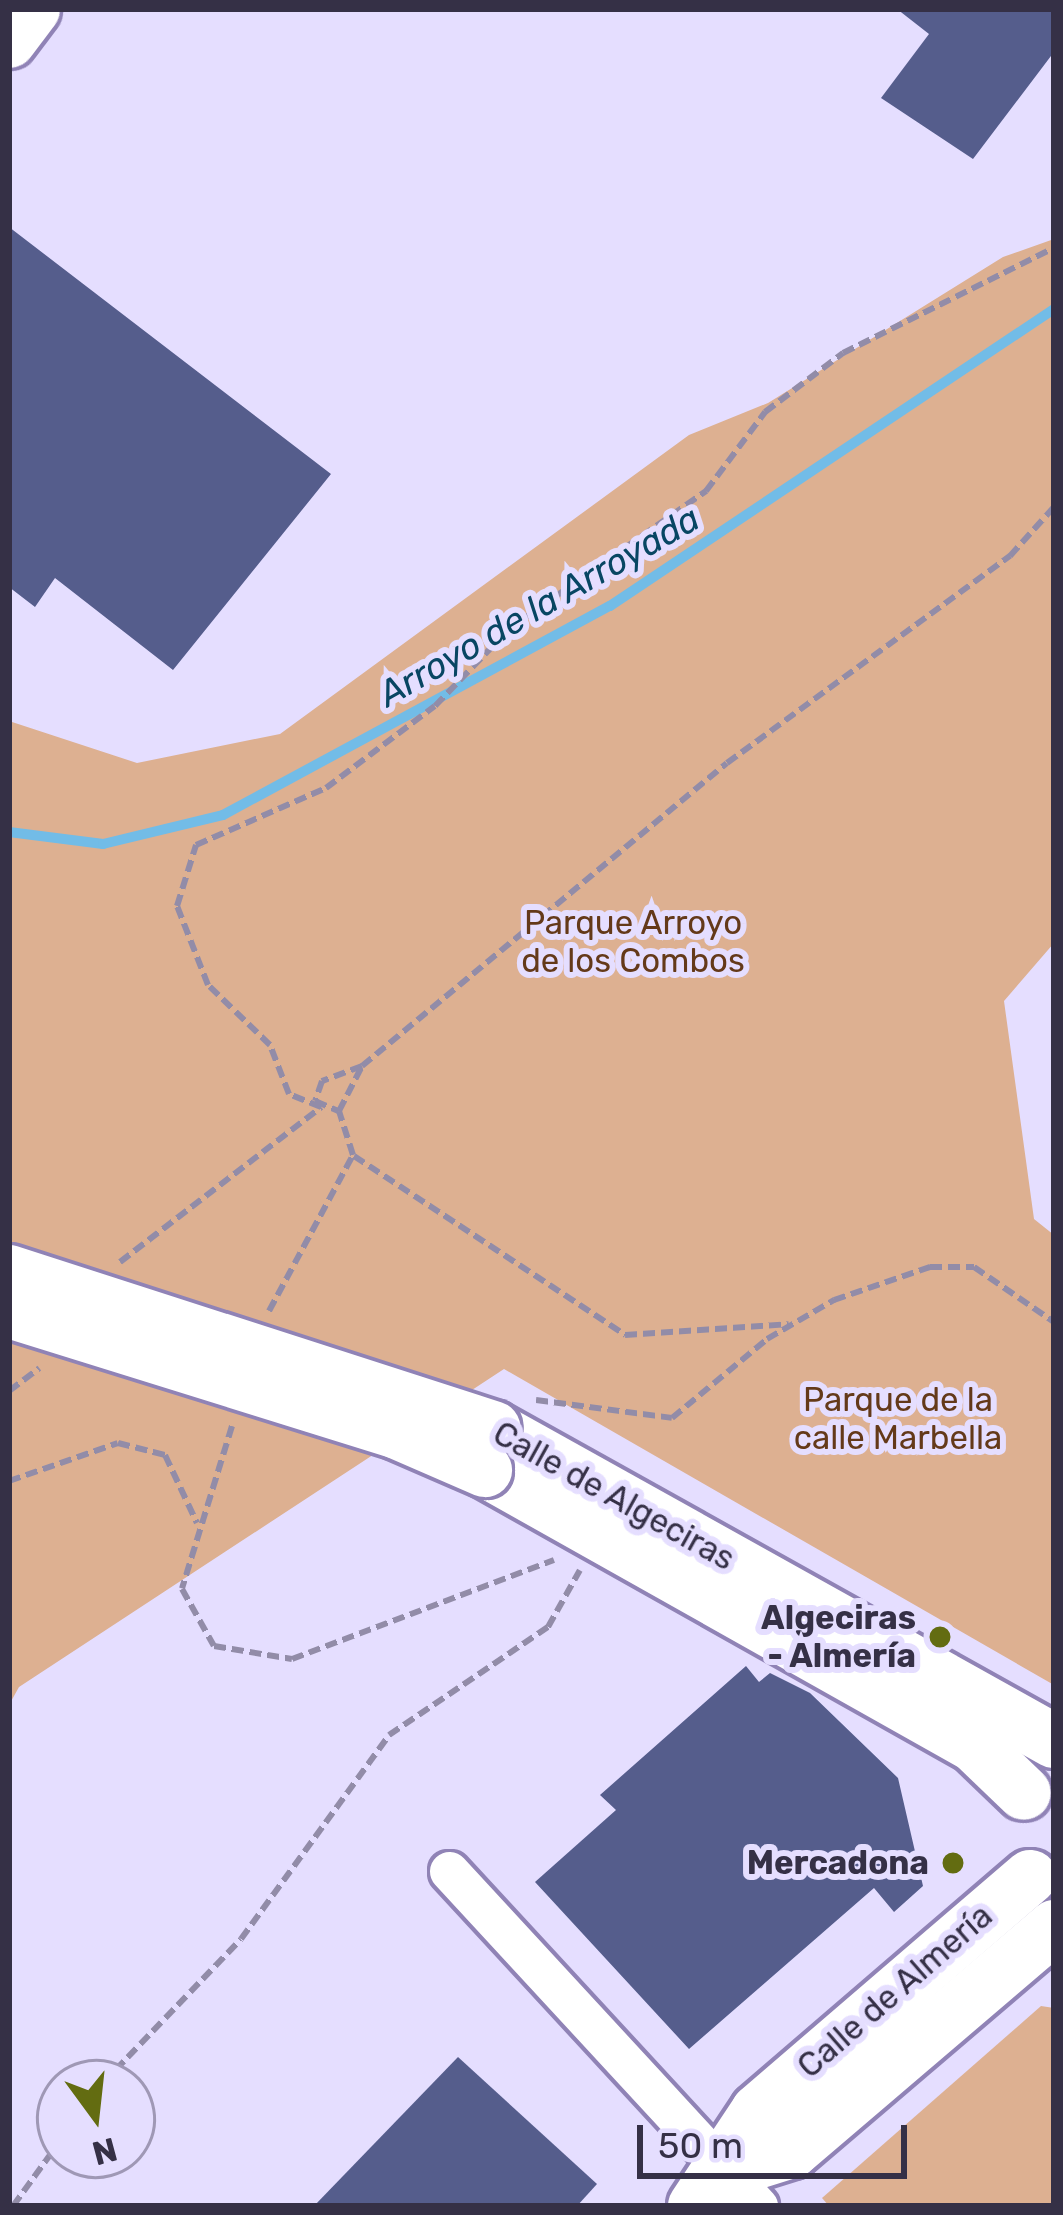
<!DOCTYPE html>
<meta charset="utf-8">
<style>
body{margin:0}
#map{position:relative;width:1063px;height:2215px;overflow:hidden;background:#e5deff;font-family:Rubik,sans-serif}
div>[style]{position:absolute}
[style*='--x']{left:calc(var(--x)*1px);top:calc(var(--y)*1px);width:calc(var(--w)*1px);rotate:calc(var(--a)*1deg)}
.green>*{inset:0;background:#ddb091}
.stream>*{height:10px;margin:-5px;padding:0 5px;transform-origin:5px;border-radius:5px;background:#72bce7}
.building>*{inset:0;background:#555d8c}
.path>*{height:6px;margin-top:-3px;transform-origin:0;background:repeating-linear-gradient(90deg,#928ca8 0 12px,transparent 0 18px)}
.roads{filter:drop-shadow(3px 0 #9083b6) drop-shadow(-3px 0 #9083b6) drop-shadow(0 3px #9083b6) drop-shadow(0 -3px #9083b6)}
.street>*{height:39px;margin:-19.5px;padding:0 19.5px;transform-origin:19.5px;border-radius:19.5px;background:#fff}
.secondary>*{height:54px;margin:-27px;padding:0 27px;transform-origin:27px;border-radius:27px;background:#fff}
.bridges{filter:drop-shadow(3px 0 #9083b6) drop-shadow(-3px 0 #9083b6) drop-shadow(0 3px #9083b6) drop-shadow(0 -3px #9083b6)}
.secondary-bridge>*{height:54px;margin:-27px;padding:0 27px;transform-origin:27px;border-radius:27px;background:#fff}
.dots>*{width:33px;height:33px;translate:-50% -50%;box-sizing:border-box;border:6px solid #e5deff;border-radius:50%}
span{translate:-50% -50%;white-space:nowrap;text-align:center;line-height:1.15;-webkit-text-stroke:12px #e5deff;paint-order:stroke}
.park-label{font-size:33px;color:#643919}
.street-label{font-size:33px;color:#353046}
.poi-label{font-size:33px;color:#353046;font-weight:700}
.right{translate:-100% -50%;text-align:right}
.water-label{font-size:36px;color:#084663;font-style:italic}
.frame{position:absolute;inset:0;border:12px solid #353046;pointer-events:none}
.north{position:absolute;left:36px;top:2059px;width:120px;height:120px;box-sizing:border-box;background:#e5deff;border:3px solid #9f98b5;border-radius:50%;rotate:165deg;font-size:33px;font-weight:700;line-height:48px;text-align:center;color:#353046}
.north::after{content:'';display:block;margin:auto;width:42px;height:54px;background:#636c11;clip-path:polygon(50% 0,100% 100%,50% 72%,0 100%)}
.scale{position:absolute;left:637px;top:2125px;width:270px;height:54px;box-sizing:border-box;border:6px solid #353046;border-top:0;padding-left:15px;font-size:36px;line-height:42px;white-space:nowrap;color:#353046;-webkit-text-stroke:9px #e5deff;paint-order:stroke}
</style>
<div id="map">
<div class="green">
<i style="clip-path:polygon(1054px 239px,1054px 943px,1004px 1001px,1034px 1219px,1054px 1235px,1054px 1685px,504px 1369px,19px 1687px,9px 1705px,9px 721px,137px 763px,280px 734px,689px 435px,768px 403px,1003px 257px)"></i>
<i style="clip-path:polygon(1041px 2006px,1054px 2008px,1054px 2206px,829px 2206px,822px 2198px)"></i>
</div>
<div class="stream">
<i style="--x:9;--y:832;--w:95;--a:7.3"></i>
<i style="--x:103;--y:844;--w:123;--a:-13.6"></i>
<i style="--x:223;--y:815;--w:440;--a:-28.4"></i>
<i style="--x:610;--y:606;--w:534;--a:-33.78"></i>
</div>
<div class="building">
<i style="clip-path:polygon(897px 9px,1054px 9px,1054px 52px,973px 159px,881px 98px,929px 34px)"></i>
<i style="clip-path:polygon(9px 227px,331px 474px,173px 670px,55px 578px,35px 607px,9px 587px)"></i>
<i style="clip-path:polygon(746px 1666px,759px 1682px,770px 1673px,810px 1693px,898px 1778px,923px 1886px,894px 1912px,874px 1888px,689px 2049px,535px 1882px,616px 1810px,600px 1795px)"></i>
<i style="clip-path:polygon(458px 2057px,597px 2184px,577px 2206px,314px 2206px)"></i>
</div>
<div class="path">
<i style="--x:362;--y:1066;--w:43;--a:159.4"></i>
<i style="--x:322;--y:1081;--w:21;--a:109"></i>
<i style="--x:315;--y:1101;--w:26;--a:23"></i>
<i style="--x:339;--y:1111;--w:51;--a:-62.9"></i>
<i style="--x:362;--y:1066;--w:474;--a:-39.7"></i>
<i style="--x:727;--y:763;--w:351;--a:-36.2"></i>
<i style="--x:1010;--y:556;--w:66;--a:-48.1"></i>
<i style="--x:354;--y:1156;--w:325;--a:33.4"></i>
<i style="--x:625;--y:1335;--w:164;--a:-3.8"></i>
<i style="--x:120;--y:1262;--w:254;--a:-37.6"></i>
<i style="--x:321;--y:1107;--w:35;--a:-158"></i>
<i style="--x:289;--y:1094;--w:53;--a:-111.2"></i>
<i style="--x:270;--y:1045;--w:86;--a:-135.9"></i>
<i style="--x:208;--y:985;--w:85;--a:-111.4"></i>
<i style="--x:177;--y:906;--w:64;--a:-72.7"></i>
<i style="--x:196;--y:845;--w:142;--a:-23.7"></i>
<i style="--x:326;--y:788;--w:136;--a:-37"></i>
<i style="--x:435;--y:706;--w:107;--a:-46.1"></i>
<i style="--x:509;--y:629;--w:241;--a:-35"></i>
<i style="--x:706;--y:491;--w:99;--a:-53.2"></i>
<i style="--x:765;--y:412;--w:98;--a:-37.1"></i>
<i style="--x:843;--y:353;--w:236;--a:-26.5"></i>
<i style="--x:269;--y:1311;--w:177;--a:-61.7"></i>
<i style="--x:353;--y:1155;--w:46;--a:-107.7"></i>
<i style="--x:1054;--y:1360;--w:7;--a:90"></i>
<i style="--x:9;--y:1391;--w:38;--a:-37"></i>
<i style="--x:536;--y:1400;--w:137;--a:7.5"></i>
<i style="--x:672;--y:1418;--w:124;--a:-39.7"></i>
<i style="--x:767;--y:1339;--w:78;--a:-30.2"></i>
<i style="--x:834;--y:1300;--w:102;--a:-19"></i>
<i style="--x:930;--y:1267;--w:44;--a:0"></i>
<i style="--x:974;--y:1267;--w:97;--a:34.5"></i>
<i style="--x:232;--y:1426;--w:170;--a:107.1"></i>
<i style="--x:182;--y:1589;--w:65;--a:60.7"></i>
<i style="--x:214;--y:1646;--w:79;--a:9.5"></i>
<i style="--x:292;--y:1659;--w:280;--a:-20.7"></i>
<i style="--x:9;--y:1481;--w:115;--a:-19.2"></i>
<i style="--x:118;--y:1443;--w:49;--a:14.3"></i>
<i style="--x:165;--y:1455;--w:75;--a:64.8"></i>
<i style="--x:103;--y:2083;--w:199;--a:-46.2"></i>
<i style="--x:241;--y:1939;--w:252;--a:-54"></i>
<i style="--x:389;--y:1735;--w:192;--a:-34.2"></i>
<i style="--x:548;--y:1627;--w:65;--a:-60.7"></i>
<i style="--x:13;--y:2206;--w:80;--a:-54.1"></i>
</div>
<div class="roads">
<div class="street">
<i style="--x:449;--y:1871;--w:456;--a:47.3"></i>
</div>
<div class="secondary">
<i style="--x:9;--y:41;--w:40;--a:-53"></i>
<i style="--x:493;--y:1428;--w:642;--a:29.16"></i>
<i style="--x:485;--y:1470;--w:561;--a:29.35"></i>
<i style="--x:974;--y:1745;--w:69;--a:43.8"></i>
<i style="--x:728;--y:2171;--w:67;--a:-17.4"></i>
<i style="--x:792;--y:2151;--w:345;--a:-40.5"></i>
<i style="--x:695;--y:2206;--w:114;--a:-56.4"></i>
<i style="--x:758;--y:2111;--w:359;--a:-40.7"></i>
</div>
</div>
<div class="bridges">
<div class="secondary-bridge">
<i style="--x:9;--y:1272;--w:509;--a:17.86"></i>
<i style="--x:9;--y:1311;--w:406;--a:17.3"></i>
<i style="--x:397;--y:1432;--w:96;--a:23.4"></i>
</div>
</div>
<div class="dots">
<i style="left:940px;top:1637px;background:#636c11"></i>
<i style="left:953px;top:1863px;background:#636c11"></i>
</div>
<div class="park-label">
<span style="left:633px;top:942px">Parque Arroyo<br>de los Combos</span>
<span style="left:898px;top:1419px">Parque de la<br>calle Marbella</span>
</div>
<div class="street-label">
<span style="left:614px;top:1496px;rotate:29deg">Calle de Algeciras</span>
<span style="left:895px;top:1991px;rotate:-41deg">Calle de Almería</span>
</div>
<div class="poi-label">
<span class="right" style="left:916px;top:1637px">Algeciras<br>- Almería</span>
<span class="right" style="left:929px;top:1863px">Mercadona</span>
</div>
<div class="water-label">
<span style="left:539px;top:606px;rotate:-30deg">Arroyo de la Arroyada</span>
</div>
<div class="frame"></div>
<div class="north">N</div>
<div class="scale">50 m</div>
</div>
